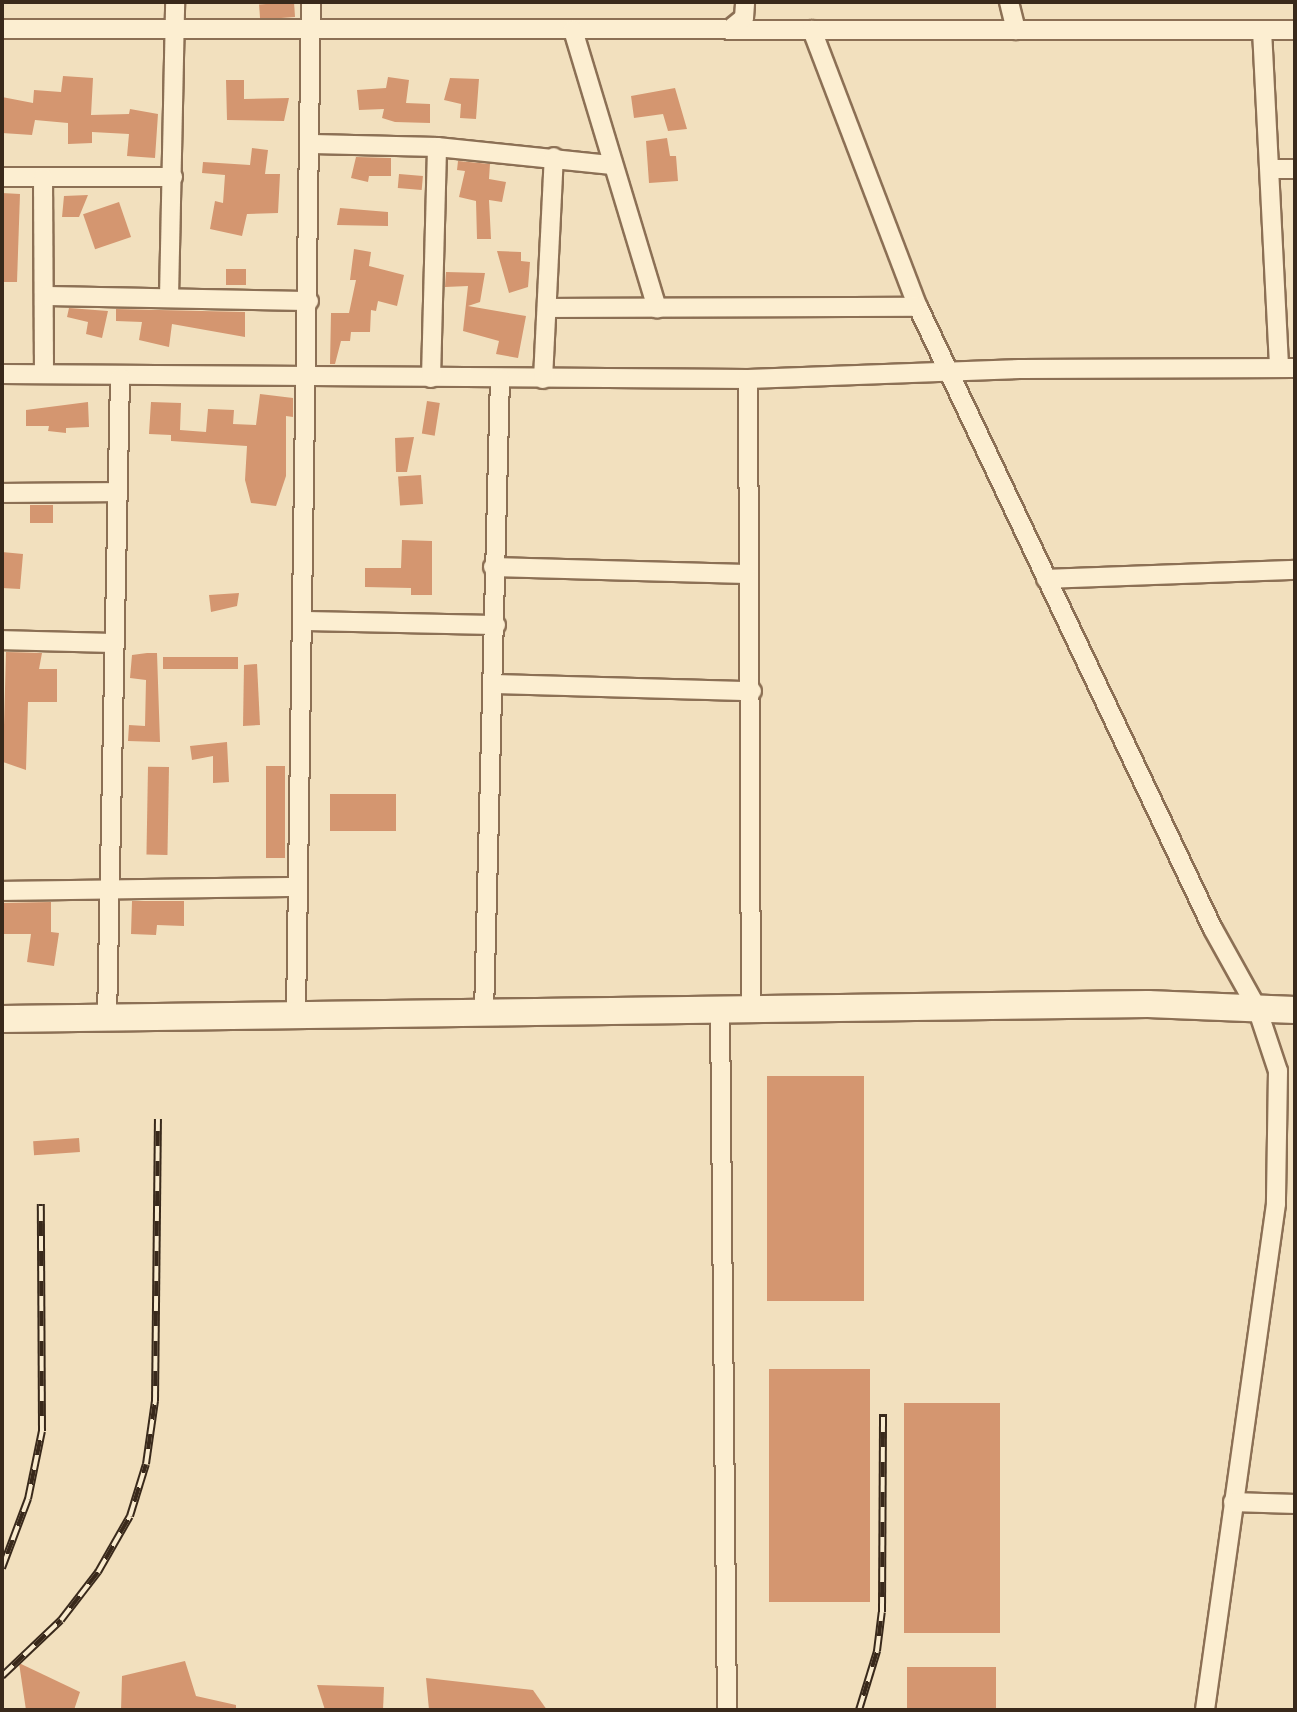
<!DOCTYPE html>
<style>
body{margin:0}
#map{position:relative;width:1297px;height:1712px;overflow:hidden;background:#f2e0be;font-family:"Playfair Display",serif}
div>[style]{position:absolute}
[style*='--x']{left:calc(var(--x)*1px);top:calc(var(--y)*1px);width:calc(var(--w)*1px);rotate:calc(var(--a)*1deg)}
.building>*{inset:0;background:#d49670;transform-origin:0 0}
.roads{filter:drop-shadow(2px 0 #8c7055) drop-shadow(-2px 0 #8c7055) drop-shadow(0 2px #8c7055) drop-shadow(0 -2px #8c7055)}
.street>*{height:18px;margin:-9px;padding:0 9px;transform-origin:9px;border-radius:9px;background:#fceed1}
.secondary>*{height:26px;margin:-13px;padding:0 13px;transform-origin:13px;border-radius:13px;background:#fceed1}
.rail>*{height:8px;margin-top:-4px;transform-origin:0;background:repeating-linear-gradient(90deg,#f9ebce 0 15px,#39291b 0 30px);box-sizing:border-box;border-block:2px solid #39291b}
span{translate:-50% -50%;white-space:nowrap;text-align:center;line-height:1.15;-webkit-text-stroke:8px #f9ebce;paint-order:stroke}
.frame{position:absolute;inset:0;border:4px solid #39291b;pointer-events:none}
</style>
<div id="map">
<div class="building">
<i style="left:294px;top:2px;width:15px;height:35px;rotate:86deg"></i>
<i style="clip-path:polygon(63px 76px,93px 78px,91px 115px,129px 114px,130px 109px,158px 114px,155px 158px,127px 156px,129px 134px,92px 132px,92px 143px,68px 144px,68px 123px,35px 120px,32px 135px,2px 133px,2px 97px,33px 103px,34px 90px,61px 92px)"></i>
<i style="clip-path:polygon(388px 77px,409px 80px,406px 103px,430px 104px,430px 123px,395px 122px,382px 118px,384px 109px,359px 110px,357px 90px,386px 88px)"></i>
<i style="clip-path:polygon(450px 78px,479px 79px,476px 119px,460px 118px,461px 104px,444px 100px)"></i>
<i style="clip-path:polygon(226px 80px,244px 80px,244px 99px,289px 98px,284px 121px,227px 120px)"></i>
<i style="clip-path:polygon(675px 88px,687px 129px,668px 131px,663px 114px,634px 118px,631px 96px)"></i>
<i style="clip-path:polygon(667px 138px,670px 156px,676px 156px,678px 181px,649px 183px,646px 141px)"></i>
<i style="clip-path:polygon(252px 148px,268px 150px,265px 174px,280px 174px,278px 213px,247px 214px,242px 236px,210px 229px,215px 201px,223px 203px,225px 175px,202px 173px,203px 162px,250px 165px)"></i>
<i style="clip-path:polygon(356px 157px,391px 158px,391px 176px,369px 176px,368px 182px,351px 178px)"></i>
<i style="clip-path:polygon(458px 161px,490px 164px,489px 179px,506px 182px,502px 202px,489px 200px,491px 239px,477px 239px,476px 201px,459px 197px,465px 171px,457px 170px)"></i>
<i style="left:399px;top:174px;width:24px;height:14px;rotate:5deg"></i>
<i style="clip-path:polygon(2px 193px,20px 194px,17px 282px,2px 282px)"></i>
<i style="clip-path:polygon(88px 195px,79px 217px,62px 217px,64px 196px)"></i>
<i style="left:119px;top:202px;width:37px;height:38px;rotate:71deg"></i>
<i style="clip-path:polygon(340px 208px,388px 212px,388px 226px,337px 225px)"></i>
<i style="clip-path:polygon(354px 249px,371px 252px,369px 266px,404px 275px,397px 306px,378px 301px,376px 311px,371px 310px,370px 332px,351px 332px,350px 341px,341px 341px,335px 364px,330px 364px,331px 313px,349px 313px,356px 280px,350px 280px)"></i>
<i style="clip-path:polygon(497px 251px,521px 252px,521px 261px,530px 262px,528px 287px,509px 293px)"></i>
<i style="left:226px;top:269px;width:20px;height:16px"></i>
<i style="clip-path:polygon(446px 272px,485px 273px,480px 302px,468px 306px,526px 316px,518px 358px,496px 354px,499px 341px,463px 331px,468px 286px,445px 287px)"></i>
<i style="clip-path:polygon(69px 308px,108px 311px,102px 338px,86px 334px,88px 322px,67px 317px)"></i>
<i style="clip-path:polygon(116px 309px,245px 312px,245px 337px,172px 324px,169px 347px,139px 340px,142px 322px,116px 321px)"></i>
<i style="clip-path:polygon(260px 394px,293px 398px,293px 417px,286px 416px,286px 476px,276px 506px,251px 503px,245px 480px,247px 446px,171px 441px,171px 435px,149px 434px,151px 402px,181px 403px,180px 430px,206px 432px,208px 409px,234px 410px,233px 424px,256px 425px)"></i>
<i style="left:427px;top:401px;width:13px;height:33px;rotate:9deg"></i>
<i style="clip-path:polygon(88px 402px,89px 427px,66px 428px,66px 433px,48px 431px,49px 426px,26px 426px,26px 410px)"></i>
<i style="clip-path:polygon(414px 437px,407px 472px,396px 472px,395px 438px)"></i>
<i style="left:421px;top:475px;width:29px;height:23px;rotate:86deg"></i>
<i style="left:30px;top:505px;width:23px;height:18px"></i>
<i style="clip-path:polygon(402px 540px,432px 541px,432px 595px,411px 595px,411px 588px,365px 587px,365px 568px,401px 568px)"></i>
<i style="clip-path:polygon(2px 552px,23px 554px,20px 589px,2px 588px)"></i>
<i style="clip-path:polygon(239px 593px,237px 606px,211px 612px,209px 595px)"></i>
<i style="clip-path:polygon(6px 652px,42px 653px,39px 669px,57px 669px,57px 702px,28px 702px,26px 770px,3px 762px)"></i>
<i style="clip-path:polygon(147px 653px,157px 653px,160px 742px,128px 741px,129px 725px,145px 726px,146px 680px,130px 678px,132px 655px)"></i>
<i style="left:238px;top:657px;width:12px;height:75px;rotate:90deg"></i>
<i style="clip-path:polygon(257px 664px,260px 725px,243px 726px,244px 665px)"></i>
<i style="clip-path:polygon(227px 742px,229px 782px,213px 783px,213px 756px,192px 760px,190px 746px)"></i>
<i style="left:266px;top:766px;width:19px;height:92px"></i>
<i style="left:169px;top:767px;width:88px;height:21px;rotate:91deg"></i>
<i style="left:396px;top:794px;width:37px;height:66px;rotate:90deg"></i>
<i style="clip-path:polygon(132px 901px,184px 901px,184px 926px,157px 925px,156px 935px,131px 934px)"></i>
<i style="clip-path:polygon(51px 902px,51px 932px,59px 933px,54px 966px,27px 962px,31px 934px,2px 934px,2px 903px)"></i>
<i style="left:864px;top:1076px;width:225px;height:97px;rotate:90deg"></i>
<i style="left:79px;top:1138px;width:14px;height:46px;rotate:86deg"></i>
<i style="left:769px;top:1369px;width:101px;height:233px"></i>
<i style="left:904px;top:1403px;width:96px;height:230px"></i>
<i style="clip-path:polygon(185px 1661px,196px 1696px,236px 1705px,236px 1710px,121px 1710px,122px 1676px)"></i>
<i style="clip-path:polygon(19px 1663px,80px 1692px,74px 1710px,26px 1710px)"></i>
<i style="left:907px;top:1667px;width:89px;height:43px"></i>
<i style="clip-path:polygon(426px 1678px,533px 1690px,547px 1710px,429px 1710px)"></i>
<i style="clip-path:polygon(317px 1685px,384px 1687px,383px 1710px,325px 1710px)"></i>
</div>
<div class="roads">
<div class="street">
<i style="--x:1009;--y:2;--w:29;--a:76"></i>
<i style="--x:2;--y:29;--w:1293;--a:0.04"></i>
<i style="--x:573;--y:30;--w:291;--a:73.2"></i>
<i style="--x:729;--y:30;--w:19;--a:-39"></i>
<i style="--x:744;--y:18;--w:16;--a:-86"></i>
<i style="--x:812;--y:30;--w:297;--a:69.1"></i>
<i style="--x:918;--y:307;--w:688;--a:64.63"></i>
<i style="--x:1213;--y:929;--w:90;--a:60.9"></i>
<i style="--x:1257;--y:1008;--w:66;--a:71.6"></i>
<i style="--x:1278;--y:1071;--w:133;--a:90.9"></i>
<i style="--x:1276;--y:1204;--w:511;--a:97.99"></i>
<i style="--x:1262;--y:30;--w:338;--a:87.1"></i>
<i style="--x:313;--y:144;--w:124;--a:1.4"></i>
<i style="--x:437;--y:147;--w:176;--a:5.9"></i>
<i style="--x:1271;--y:169;--w:24;--a:0"></i>
<i style="--x:2;--y:177;--w:171;--a:0"></i>
<i style="--x:43;--y:178;--w:196;--a:89.7"></i>
<i style="--x:44;--y:296;--w:265;--a:1.1"></i>
<i style="--x:169;--y:297;--w:295;--a:-88.8"></i>
<i style="--x:548;--y:308;--w:370;--a:-0.2"></i>
<i style="--x:2;--y:374;--w:746;--a:0.38"></i>
<i style="--x:748;--y:379;--w:272;--a:-2.1"></i>
<i style="--x:1020;--y:369;--w:275;--a:-0.2"></i>
<i style="--x:431;--y:378;--w:231;--a:-88.5"></i>
<i style="--x:543;--y:379;--w:222;--a:-87.2"></i>
<i style="--x:748;--y:379;--w:630;--a:89.73"></i>
<i style="--x:2;--y:493;--w:116;--a:-0.5"></i>
<i style="--x:493;--y:567;--w:253;--a:1.6"></i>
<i style="--x:1046;--y:579;--w:249;--a:-2.1"></i>
<i style="--x:304;--y:621;--w:192;--a:1.2"></i>
<i style="--x:2;--y:640;--w:111;--a:1.5"></i>
<i style="--x:495;--y:684;--w:257;--a:1.6"></i>
<i style="--x:2;--y:891;--w:296;--a:-0.8"></i>
<i style="--x:720;--y:1011;--w:699;--a:89.43"></i>
<i style="--x:484;--y:1013;--w:635;--a:-88.56"></i>
<i style="--x:296;--y:1014;--w:1012;--a:-89.15"></i>
<i style="--x:107;--y:1019;--w:642;--a:-88.84"></i>
<i style="--x:1233;--y:1502;--w:62;--a:1.8"></i>
</div>
<div class="secondary">
<i style="--x:2;--y:1019;--w:1146;--a:-0.75"></i>
<i style="--x:1148;--y:1004;--w:147;--a:2.3"></i>
</div>
</div>
<div class="rail">
<i style="--x:2;--y:1568;--w:74;--a:-69.4"></i>
<i style="--x:28;--y:1499;--w:69;--a:-78.4"></i>
<i style="--x:42;--y:1431;--w:227;--a:-90.3"></i>
<i style="--x:2;--y:1676;--w:81;--a:-43.5"></i>
<i style="--x:61;--y:1620;--w:61;--a:-52.4"></i>
<i style="--x:98;--y:1572;--w:64;--a:-60.3"></i>
<i style="--x:130;--y:1516;--w:54;--a:-72.9"></i>
<i style="--x:146;--y:1464;--w:64;--a:-81.9"></i>
<i style="--x:155;--y:1401;--w:282;--a:-89.4"></i>
<i style="--x:859;--y:1710;--w:62;--a:-73"></i>
<i style="--x:877;--y:1651;--w:39;--a:-83"></i>
<i style="--x:882;--y:1612;--w:198;--a:-89.7"></i>
</div>
<div class="frame"></div>
</div>
